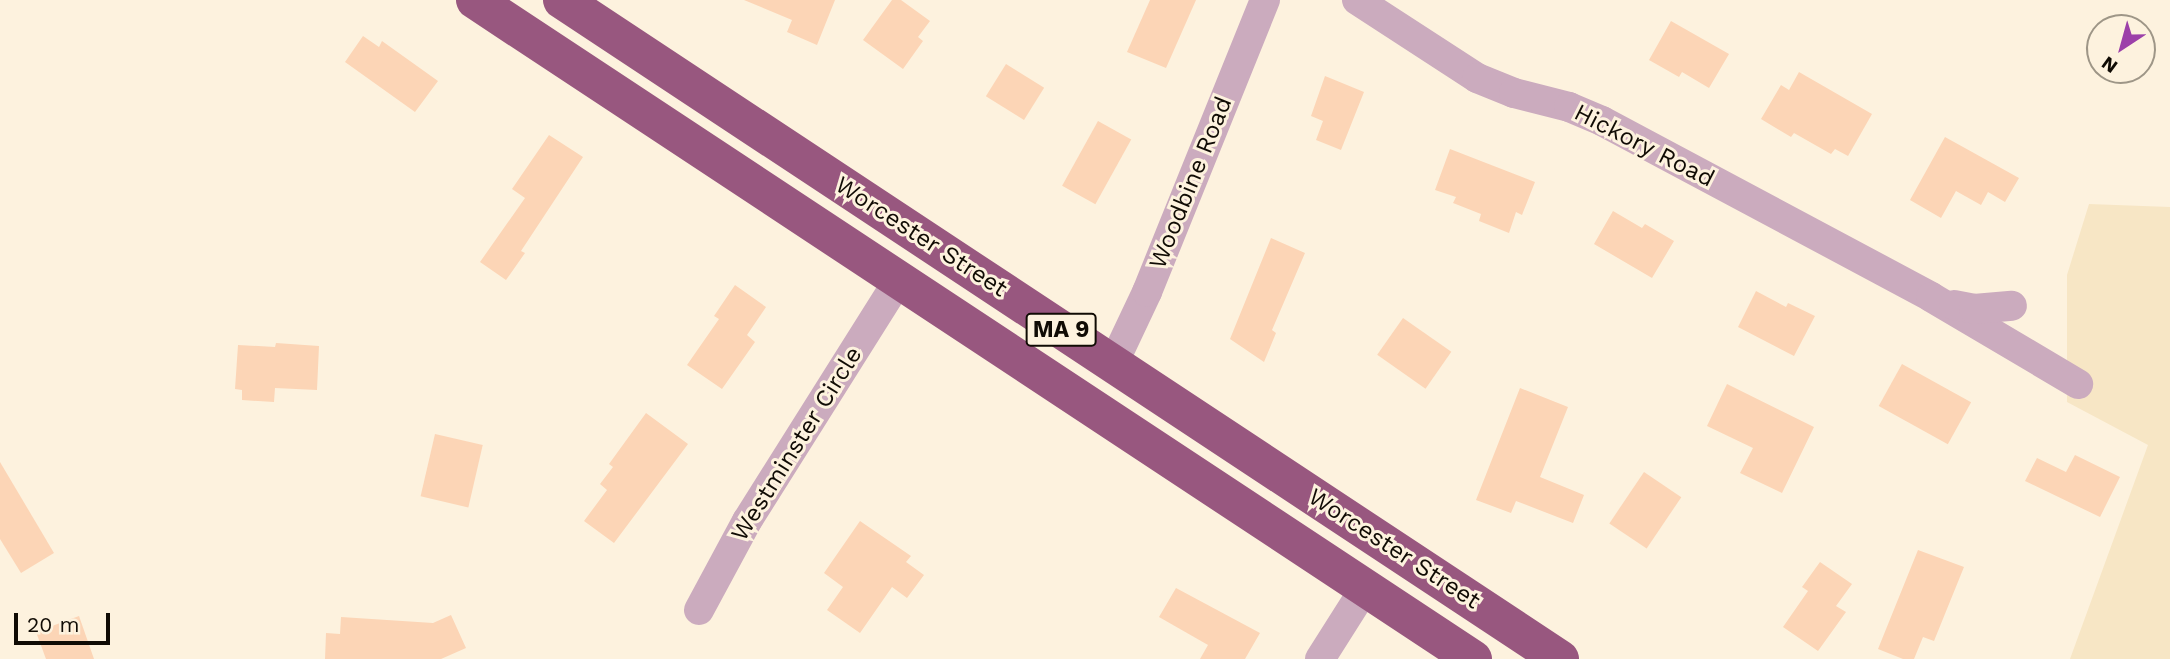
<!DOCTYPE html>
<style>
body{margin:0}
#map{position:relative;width:2170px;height:659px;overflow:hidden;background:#fdf2de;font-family:"Work Sans",sans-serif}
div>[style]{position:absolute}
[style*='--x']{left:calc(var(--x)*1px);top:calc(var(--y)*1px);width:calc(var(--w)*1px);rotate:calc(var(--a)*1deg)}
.built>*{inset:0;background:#f7e6c5}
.building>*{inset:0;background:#fcd5b6;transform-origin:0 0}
.street>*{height:30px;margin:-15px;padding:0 15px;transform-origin:15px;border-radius:15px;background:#cbabbe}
.highway>*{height:38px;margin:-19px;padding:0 19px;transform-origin:19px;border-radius:19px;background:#98577f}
span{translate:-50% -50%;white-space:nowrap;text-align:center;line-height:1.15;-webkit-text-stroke:6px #fdf2de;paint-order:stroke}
.shield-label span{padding:2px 5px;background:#fdf2de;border:2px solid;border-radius:5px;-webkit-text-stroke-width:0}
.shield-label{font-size:23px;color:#100b04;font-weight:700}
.street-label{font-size:24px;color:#100b04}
.north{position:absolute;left:2086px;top:14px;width:70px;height:70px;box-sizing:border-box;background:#fdf2de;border:2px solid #9e9687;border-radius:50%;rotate:216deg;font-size:19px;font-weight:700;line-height:28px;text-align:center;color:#100b04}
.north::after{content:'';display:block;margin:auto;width:24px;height:32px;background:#9c40a9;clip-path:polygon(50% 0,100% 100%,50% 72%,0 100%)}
.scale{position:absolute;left:14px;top:613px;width:96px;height:32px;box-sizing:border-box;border:4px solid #100b04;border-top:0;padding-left:9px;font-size:21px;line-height:24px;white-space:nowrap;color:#100b04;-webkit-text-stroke:5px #fdf2de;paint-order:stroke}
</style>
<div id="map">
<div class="built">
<i style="clip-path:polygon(2089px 204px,2170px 207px,2170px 659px,2070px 659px,2148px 445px,2067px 402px,2067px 275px)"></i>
</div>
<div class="building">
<i style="clip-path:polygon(744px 0,835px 0,817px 45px,787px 32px,792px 20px)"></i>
<i style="clip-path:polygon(892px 0,901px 0,930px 21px,918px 37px,923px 41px,903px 69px,863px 40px)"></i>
<i style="clip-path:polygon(1150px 0,1196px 0,1166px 68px,1127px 52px)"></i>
<i style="clip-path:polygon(1671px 21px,1729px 54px,1709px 88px,1682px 72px,1679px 77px,1649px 60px)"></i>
<i style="clip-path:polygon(363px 36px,379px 47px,382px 41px,438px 81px,415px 112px,345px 62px)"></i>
<i style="left:1006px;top:64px;width:45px;height:38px;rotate:32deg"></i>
<i style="clip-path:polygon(1799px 72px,1872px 114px,1848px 156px,1835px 149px,1831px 154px,1794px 133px,1791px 137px,1761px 119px,1781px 85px,1789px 90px)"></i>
<i style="clip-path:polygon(1325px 76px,1364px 92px,1341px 150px,1316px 140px,1323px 121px,1311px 116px)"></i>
<i style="left:1098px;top:121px;width:38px;height:74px;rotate:29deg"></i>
<i style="clip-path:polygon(549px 135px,583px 157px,521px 251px,525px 253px,506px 280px,480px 262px,525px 198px,512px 189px)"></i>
<i style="clip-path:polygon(1945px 137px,2019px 178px,2005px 202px,1988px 192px,1981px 205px,1956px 191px,1941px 218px,1910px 200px)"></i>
<i style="clip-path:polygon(1450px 149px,1535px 182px,1522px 215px,1516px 212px,1509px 233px,1479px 221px,1481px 214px,1453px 203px,1456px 197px,1435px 190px)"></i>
<i style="clip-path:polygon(1613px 211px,1642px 228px,1645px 224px,1674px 241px,1652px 278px,1594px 244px)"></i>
<i style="clip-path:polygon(1271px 238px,1305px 253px,1272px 330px,1276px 333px,1264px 362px,1230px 339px)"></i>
<i style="clip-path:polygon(735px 285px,766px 307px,747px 335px,755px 342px,722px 389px,687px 365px,719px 319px,714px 316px)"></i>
<i style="clip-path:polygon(1756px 291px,1786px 307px,1788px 303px,1815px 316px,1794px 356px,1738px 327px)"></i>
<i style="left:1403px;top:318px;width:59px;height:45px;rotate:35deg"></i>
<i style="clip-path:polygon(276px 343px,319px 346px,317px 390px,275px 388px,274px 402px,242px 400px,242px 390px,235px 389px,238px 345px,275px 347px)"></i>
<i style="left:1902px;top:364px;width:79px;height:48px;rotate:29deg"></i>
<i style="clip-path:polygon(1727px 384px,1814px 427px,1782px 493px,1740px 473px,1753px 448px,1707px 426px)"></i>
<i style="clip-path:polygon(1520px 388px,1568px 407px,1540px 477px,1584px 495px,1573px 523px,1516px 501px,1511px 513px,1476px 500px)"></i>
<i style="clip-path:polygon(646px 413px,688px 444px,614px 543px,584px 521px,607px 490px,600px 484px,613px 467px,609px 464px)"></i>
<i style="left:435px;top:434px;width:49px;height:64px;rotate:13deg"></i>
<i style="clip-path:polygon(2075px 455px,2120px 477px,2100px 517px,2025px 481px,2037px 458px,2066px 472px)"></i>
<i style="clip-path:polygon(0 462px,54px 553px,21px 573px,0 539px)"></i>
<i style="left:1644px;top:472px;width:45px;height:62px;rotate:34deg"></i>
<i style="clip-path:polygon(860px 521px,911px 556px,906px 562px,924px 575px,907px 598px,892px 587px,860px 633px,827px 610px,843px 587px,824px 573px)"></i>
<i style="clip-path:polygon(1918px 550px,1964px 567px,1934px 641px,1923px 637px,1914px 659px,1903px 659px,1878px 649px)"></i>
<i style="clip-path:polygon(1820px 562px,1852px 584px,1836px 606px,1846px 612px,1818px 651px,1783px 627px,1808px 591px,1802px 587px)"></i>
<i style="clip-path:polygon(1176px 588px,1260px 633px,1245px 659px,1200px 659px,1208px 645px,1159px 617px)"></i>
<i style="clip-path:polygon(451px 615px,466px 648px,441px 659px,325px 659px,326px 633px,340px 634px,341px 617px,433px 623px)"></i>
<i style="clip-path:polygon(79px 616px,94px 659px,46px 659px,36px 632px)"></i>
</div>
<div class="street">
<i style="--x:1357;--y:0;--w:143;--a:33"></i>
<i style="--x:1477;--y:78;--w:40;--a:22"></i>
<i style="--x:1514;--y:93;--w:57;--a:14.3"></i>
<i style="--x:1569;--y:107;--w:36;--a:23"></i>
<i style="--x:1602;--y:121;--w:373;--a:28.1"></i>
<i style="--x:1931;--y:297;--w:171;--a:30.6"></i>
<i style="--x:1954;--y:305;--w:20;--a:11"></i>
<i style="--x:1974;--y:309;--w:38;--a:-5"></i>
<i style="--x:1113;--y:364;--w:80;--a:-64.7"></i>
<i style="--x:1147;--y:292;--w:315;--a:-68"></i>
<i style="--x:699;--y:610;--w:101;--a:-61.7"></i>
<i style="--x:747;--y:521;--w:285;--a:-57.8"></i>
<i style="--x:1320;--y:659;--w:84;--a:-57.6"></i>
</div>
<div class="highway">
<i style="--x:475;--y:0;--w:1196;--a:33.44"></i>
<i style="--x:562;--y:0;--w:1196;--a:33.44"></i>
</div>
<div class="shield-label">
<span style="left:1061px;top:330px">MA 9</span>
</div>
<div class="street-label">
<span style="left:1644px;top:146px;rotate:27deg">Hickory Road</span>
<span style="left:1191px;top:183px;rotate:-68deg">Woodbine Road</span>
<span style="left:921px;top:237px;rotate:33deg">Worcester Street</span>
<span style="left:797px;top:444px;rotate:-58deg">Westminster Circle</span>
<span style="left:1394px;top:549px;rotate:33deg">Worcester Street</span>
</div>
<div class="north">N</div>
<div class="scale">20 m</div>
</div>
